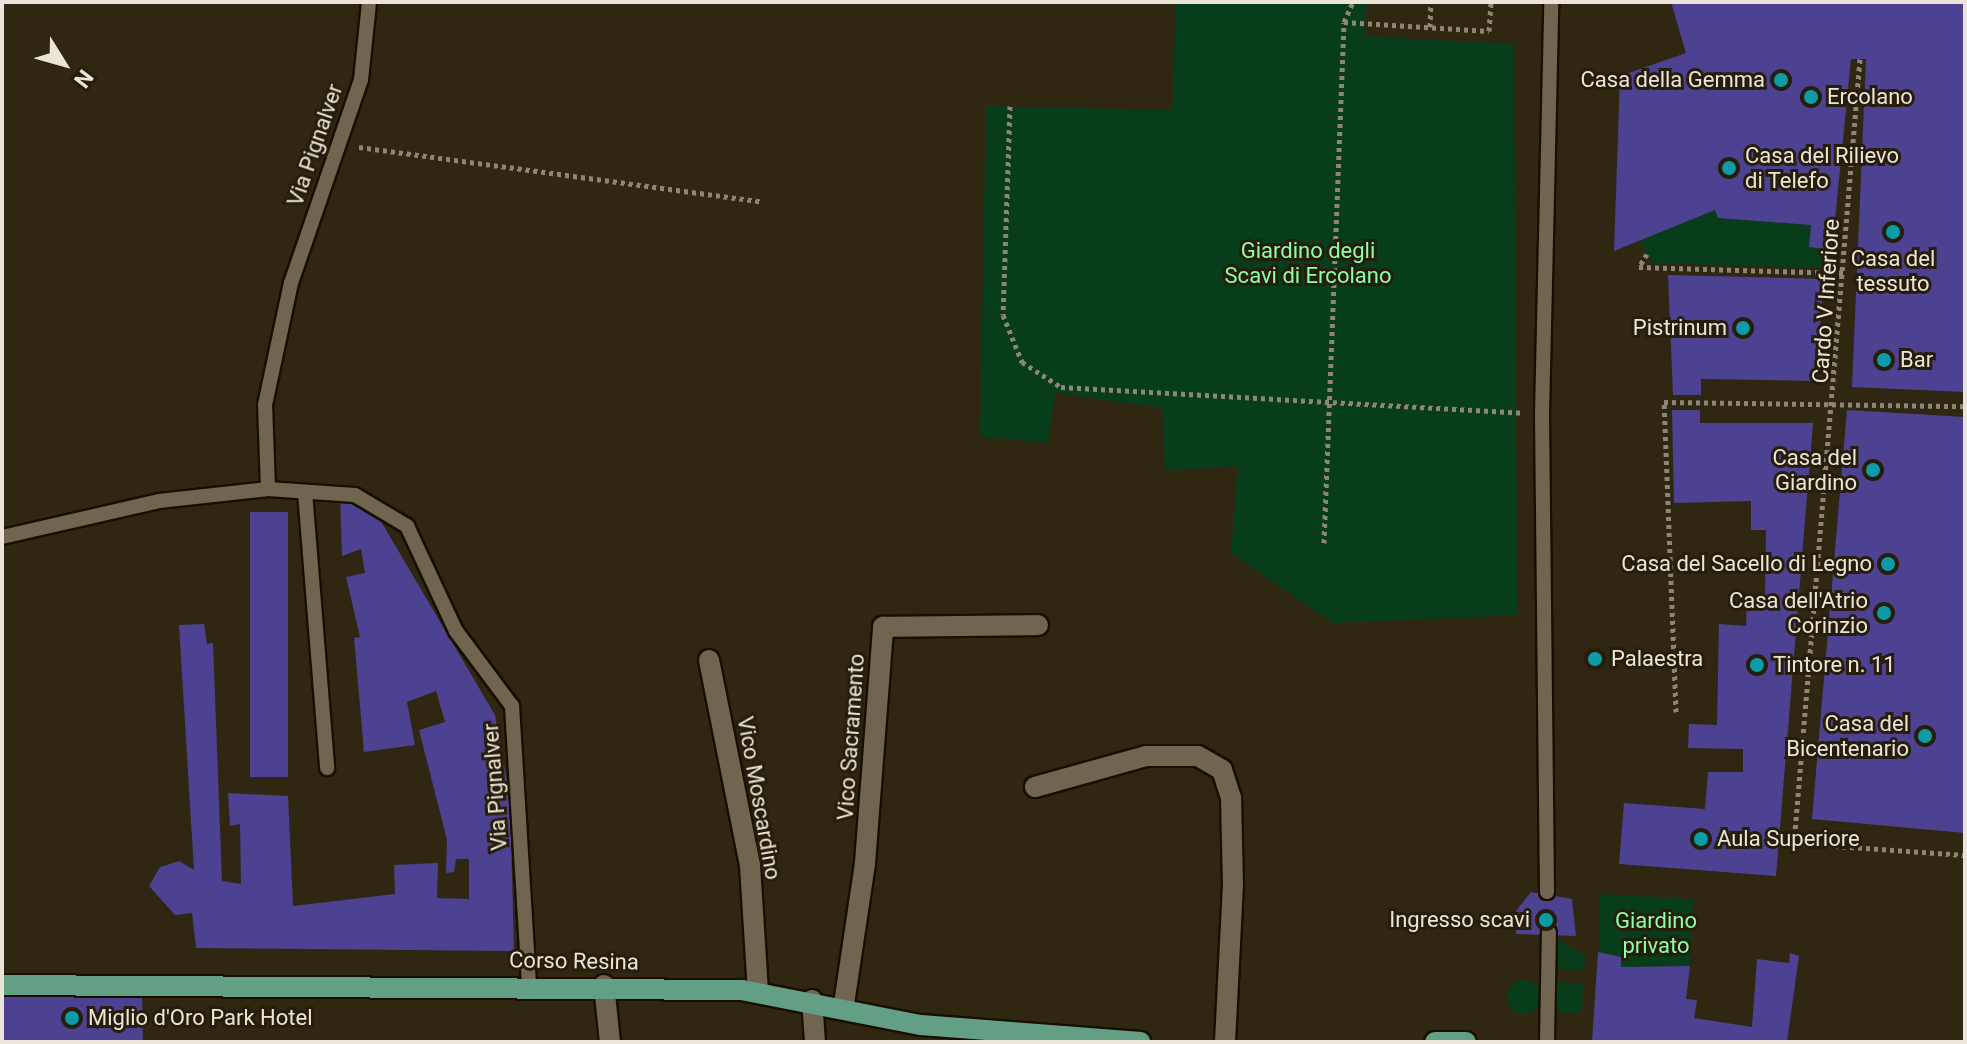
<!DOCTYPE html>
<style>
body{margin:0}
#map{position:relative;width:1967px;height:1044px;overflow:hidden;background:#302713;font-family:Roboto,sans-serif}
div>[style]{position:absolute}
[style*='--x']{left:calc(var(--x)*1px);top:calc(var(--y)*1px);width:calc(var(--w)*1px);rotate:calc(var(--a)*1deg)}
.green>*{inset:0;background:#073d1b;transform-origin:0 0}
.round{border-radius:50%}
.building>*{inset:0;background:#4d4191;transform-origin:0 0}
.path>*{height:5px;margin-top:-2.5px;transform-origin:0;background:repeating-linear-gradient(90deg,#8d8575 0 4px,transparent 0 8px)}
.roads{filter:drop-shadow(2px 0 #180f00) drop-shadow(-2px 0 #180f00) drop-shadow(0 2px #180f00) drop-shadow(0 -2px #180f00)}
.service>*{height:14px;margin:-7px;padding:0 7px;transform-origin:7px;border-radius:7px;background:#706650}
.minor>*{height:20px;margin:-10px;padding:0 10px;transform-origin:10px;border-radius:10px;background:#706650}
.primary>*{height:20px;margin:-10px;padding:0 10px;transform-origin:10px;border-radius:10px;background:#639f85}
.dots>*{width:22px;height:22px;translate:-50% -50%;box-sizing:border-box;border:4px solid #261d0a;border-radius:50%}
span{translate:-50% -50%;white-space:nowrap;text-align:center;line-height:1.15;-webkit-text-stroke:6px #261d0a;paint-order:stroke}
.poi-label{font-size:22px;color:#ebe5d9}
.right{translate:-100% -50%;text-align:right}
.left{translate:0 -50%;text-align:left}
.street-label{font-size:22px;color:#ebe5d9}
.park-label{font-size:22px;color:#8cfda8}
.frame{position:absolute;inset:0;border:4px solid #ebe5d9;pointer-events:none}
.north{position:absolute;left:24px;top:24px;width:80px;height:80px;-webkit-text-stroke:6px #261d0a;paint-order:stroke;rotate:127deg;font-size:22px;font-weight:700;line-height:32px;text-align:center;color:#ebe5d9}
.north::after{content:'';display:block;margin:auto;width:28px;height:36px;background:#ebe5d9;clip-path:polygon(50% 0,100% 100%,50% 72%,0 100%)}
</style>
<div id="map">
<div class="green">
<i style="clip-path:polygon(1176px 2px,1367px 2px,1364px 36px,1514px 44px,1517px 615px,1333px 623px,1231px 553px,1238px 466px,1165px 471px,1162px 408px,1055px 393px,1048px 443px,980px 436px,986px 106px,1172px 110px)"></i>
<i style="clip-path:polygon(1715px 210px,1719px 218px,1811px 225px,1810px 247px,1832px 250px,1830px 268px,1653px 263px,1639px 240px)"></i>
<i style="clip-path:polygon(1600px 894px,1693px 899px,1690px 966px,1621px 967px,1621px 957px,1599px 952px)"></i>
<i style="clip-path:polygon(1556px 938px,1585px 956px,1584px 970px,1556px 970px)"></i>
<i class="round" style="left:1507px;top:980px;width:34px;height:34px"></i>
<i style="left:1553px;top:982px;width:30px;height:30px;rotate:2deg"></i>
</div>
<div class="building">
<i style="clip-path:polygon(1671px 2px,1965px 2px,1965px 392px,1852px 387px,1866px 59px,1851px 59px,1832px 250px,1809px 247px,1811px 225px,1718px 218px,1715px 210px,1614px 251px,1620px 76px,1686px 53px)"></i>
<i style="clip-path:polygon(1668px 275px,1824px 279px,1816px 381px,1701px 379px,1701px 395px,1673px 395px)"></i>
<i style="clip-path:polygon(1672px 410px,1700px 410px,1700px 423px,1813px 423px,1776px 876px,1619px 864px,1624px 803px,1705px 809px,1708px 772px,1743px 772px,1743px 749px,1688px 748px,1689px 724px,1717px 725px,1719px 624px,1746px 626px,1747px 596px,1765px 597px,1766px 530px,1751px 530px,1751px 501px,1674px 503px)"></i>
<i style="clip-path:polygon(1847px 410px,1965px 417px,1965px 833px,1812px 819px)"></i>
<i style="clip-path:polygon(340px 496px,379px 518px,495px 715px,510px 798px,514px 951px,196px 948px,192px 913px,175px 915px,149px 886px,160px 867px,179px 861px,194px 870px,179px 625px,204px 624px,207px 644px,213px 643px,222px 881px,241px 884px,240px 824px,230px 826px,228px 793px,288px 796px,293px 906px,395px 894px,394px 865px,438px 863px,437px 898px,469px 899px,469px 859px,456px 859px,454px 872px,446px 873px,447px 840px,419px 730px,445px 722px,436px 691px,407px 702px,415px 745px,364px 752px,354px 638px,360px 637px,346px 577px,365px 573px,361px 549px,342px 556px)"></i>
<i style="left:250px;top:512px;width:38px;height:265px"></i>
<i style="clip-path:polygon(1531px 892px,1572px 899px,1576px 936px,1516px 934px,1516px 911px)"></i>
<i style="clip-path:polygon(1598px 952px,1621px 957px,1621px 967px,1690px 966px,1686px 999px,1697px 1000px,1694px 1018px,1752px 1027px,1757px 959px,1789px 963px,1790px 953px,1799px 956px,1787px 1042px,1592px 1042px)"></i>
<i style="left:142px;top:991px;width:51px;height:140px;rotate:89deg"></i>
</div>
<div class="path">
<i style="--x:1344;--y:22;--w:145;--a:3.6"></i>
<i style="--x:1489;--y:31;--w:29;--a:-86"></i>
<i style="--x:1430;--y:27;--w:25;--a:-88"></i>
<i style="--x:1860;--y:59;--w:787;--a:94.81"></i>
<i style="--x:1794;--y:843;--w:171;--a:4"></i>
<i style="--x:1010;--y:106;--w:209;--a:91.9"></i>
<i style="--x:1003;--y:315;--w:51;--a:68"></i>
<i style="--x:1022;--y:362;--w:46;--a:32.7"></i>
<i style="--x:1061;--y:387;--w:462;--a:3.2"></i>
<i style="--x:359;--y:147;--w:406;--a:7.7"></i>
<i style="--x:1647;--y:254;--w:15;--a:122"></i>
<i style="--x:1639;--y:267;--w:205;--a:1.7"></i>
<i style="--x:1324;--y:543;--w:521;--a:-87.8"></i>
<i style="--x:1344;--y:22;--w:22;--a:-66"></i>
<i style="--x:1676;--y:712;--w:310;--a:-92.2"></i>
<i style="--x:1664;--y:402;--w:301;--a:0.8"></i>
</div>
<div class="roads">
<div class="service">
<i style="--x:268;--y:489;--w:84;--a:-92"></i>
<i style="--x:265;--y:405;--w:125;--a:-78"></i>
<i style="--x:291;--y:283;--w:215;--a:-71"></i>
<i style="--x:361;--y:80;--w:78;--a:-84.1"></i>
<i style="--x:305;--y:492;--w:277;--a:85.4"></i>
<i style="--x:2;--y:537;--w:161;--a:-12.9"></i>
<i style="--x:159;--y:501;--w:110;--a:-6.3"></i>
<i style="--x:268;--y:489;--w:87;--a:3.9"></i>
<i style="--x:355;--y:495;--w:61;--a:30.8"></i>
<i style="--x:407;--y:526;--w:116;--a:65"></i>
<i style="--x:456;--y:631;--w:94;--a:53.3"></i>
<i style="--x:512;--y:706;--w:278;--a:86.5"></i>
<i style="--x:1547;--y:892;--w:478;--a:-90.6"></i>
<i style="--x:1542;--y:414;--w:412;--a:-88.7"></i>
<i style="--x:1547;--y:1042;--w:110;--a:-89"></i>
</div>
<div class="minor">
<i style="--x:709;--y:660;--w:209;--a:78.7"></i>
<i style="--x:750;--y:865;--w:128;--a:86.4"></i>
<i style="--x:1035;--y:787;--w:115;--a:-15.6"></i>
<i style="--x:1146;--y:756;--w:52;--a:0"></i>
<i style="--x:1198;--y:756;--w:28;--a:30"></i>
<i style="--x:1222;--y:770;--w:28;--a:72"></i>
<i style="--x:1231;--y:797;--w:87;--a:88.7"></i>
<i style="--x:1233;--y:884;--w:158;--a:92.9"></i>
<i style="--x:604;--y:985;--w:57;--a:84"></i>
<i style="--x:812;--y:1000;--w:42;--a:85.9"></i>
<i style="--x:844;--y:1004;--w:143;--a:-81.5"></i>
<i style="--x:865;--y:863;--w:237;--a:-85.6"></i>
<i style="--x:883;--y:627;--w:155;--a:-0.7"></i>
</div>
<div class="primary">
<i style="--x:2;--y:985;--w:740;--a:0.39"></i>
<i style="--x:742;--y:990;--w:182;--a:11.1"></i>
<i style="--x:921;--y:1025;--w:220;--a:4.4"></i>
<i style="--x:1435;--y:1042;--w:31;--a:0"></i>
</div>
</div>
<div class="dots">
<i style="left:1781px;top:80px;background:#0f9aa8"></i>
<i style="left:1811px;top:97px;background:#0f9aa8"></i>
<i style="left:1729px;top:168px;background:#0f9aa8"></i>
<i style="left:1893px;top:232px;background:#0f9aa8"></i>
<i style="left:1743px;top:328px;background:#0f9aa8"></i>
<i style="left:1884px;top:360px;background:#0f9aa8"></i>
<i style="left:1873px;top:470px;background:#0f9aa8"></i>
<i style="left:1888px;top:564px;background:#0f9aa8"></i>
<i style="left:1884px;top:613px;background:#0f9aa8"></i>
<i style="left:1595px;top:659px;background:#0f9aa8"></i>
<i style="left:1757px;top:665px;background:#0f9aa8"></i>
<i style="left:1925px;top:736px;background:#0f9aa8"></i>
<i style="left:1701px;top:839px;background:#0f9aa8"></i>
<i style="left:1546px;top:920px;background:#0f9aa8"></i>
<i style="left:72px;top:1018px;background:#0f9aa8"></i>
</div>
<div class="poi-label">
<span class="right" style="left:1765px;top:80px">Casa della Gemma</span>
<span class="left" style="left:1827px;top:97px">Ercolano</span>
<span class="left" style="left:1745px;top:168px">Casa del Rilievo<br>di Telefo</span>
<span style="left:1893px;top:271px">Casa del<br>tessuto</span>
<span class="right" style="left:1727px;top:328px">Pistrinum</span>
<span class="left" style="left:1900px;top:360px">Bar</span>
<span class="right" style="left:1857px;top:470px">Casa del<br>Giardino</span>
<span class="right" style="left:1872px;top:564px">Casa del Sacello di Legno</span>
<span class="right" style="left:1868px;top:613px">Casa dell'Atrio<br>Corinzio</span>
<span class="left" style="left:1611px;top:659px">Palaestra</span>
<span class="left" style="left:1773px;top:665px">Tintore n. 11</span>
<span class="right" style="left:1909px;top:736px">Casa del<br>Bicentenario</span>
<span class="left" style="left:1717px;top:839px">Aula Superiore</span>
<span class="right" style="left:1530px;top:920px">Ingresso scavi</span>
<span class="left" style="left:88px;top:1018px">Miglio d'Oro Park Hotel</span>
</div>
<div class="street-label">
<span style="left:315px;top:145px;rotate:-71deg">Via Pignalver</span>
<span style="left:1826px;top:301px;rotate:-86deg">Cardo V Inferiore</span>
<span style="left:851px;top:737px;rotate:-86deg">Vico Sacramento</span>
<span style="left:495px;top:787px;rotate:-94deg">Via Pignalver</span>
<span style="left:759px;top:798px;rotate:80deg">Vico Moscardino</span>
<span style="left:574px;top:961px;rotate:1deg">Corso Resina</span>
</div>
<div class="park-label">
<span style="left:1308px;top:263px">Giardino degli<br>Scavi di Ercolano</span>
<span style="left:1656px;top:933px">Giardino<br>privato</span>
</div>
<div class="frame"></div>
<div class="north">N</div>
</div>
